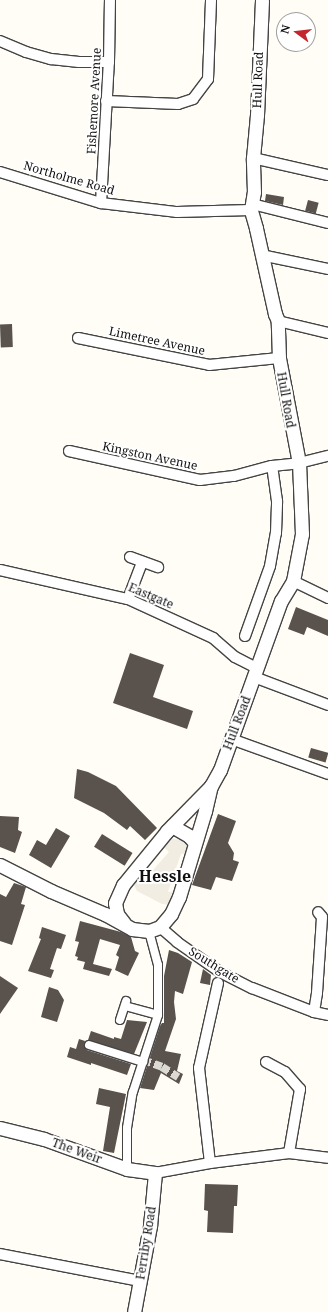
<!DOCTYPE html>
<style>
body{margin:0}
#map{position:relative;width:328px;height:1312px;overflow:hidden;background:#fffdf5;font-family:"Noto Serif",serif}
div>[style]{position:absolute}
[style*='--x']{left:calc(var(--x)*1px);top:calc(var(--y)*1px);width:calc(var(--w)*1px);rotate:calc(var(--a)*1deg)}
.plaza>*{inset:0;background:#f1ede2}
.building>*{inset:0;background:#5a524d;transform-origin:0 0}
.pedestrian-tunnel>*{height:8px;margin-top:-4px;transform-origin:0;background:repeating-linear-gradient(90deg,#dbdad3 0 8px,transparent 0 12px)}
.roads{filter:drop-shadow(1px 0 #444) drop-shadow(-1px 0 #444) drop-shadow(0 1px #444) drop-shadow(0 -1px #444)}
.pedestrian>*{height:8px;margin:-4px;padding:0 4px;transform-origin:4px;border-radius:4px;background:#fff}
.minor>*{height:10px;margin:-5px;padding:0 5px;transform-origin:5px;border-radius:5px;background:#fff}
.tertiary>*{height:13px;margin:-6.5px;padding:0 6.5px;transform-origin:6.5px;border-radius:6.5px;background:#fff}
span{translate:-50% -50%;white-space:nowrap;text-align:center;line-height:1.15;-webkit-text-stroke:4px #fff;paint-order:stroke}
.street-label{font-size:12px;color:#111}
.district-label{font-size:16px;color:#111;font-weight:700}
.north{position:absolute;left:276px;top:12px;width:40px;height:40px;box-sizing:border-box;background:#fff;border:1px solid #a0a0a0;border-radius:50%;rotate:285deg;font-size:11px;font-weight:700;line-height:16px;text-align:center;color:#111}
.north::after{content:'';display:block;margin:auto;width:14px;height:18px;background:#c4262e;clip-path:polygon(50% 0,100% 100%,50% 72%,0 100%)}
</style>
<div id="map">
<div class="plaza">
<i style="clip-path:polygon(169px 838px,181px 840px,190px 846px,189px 853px,181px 854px,168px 892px,178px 891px,172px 905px,162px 904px,137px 891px,134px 885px,136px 877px,145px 879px,169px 852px,162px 846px)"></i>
</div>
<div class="building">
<i style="clip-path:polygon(266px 194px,284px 197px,283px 205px,265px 201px)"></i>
<i style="left:308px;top:200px;width:11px;height:11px;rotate:15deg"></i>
<i style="left:12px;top:324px;width:23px;height:12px;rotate:88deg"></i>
<i style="clip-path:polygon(296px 607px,328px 620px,328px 636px,307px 627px,304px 635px,288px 629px)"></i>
<i style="clip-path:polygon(130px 653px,164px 665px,153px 697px,193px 711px,187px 729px,113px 703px)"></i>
<i style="left:311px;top:748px;width:18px;height:10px;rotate:16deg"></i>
<i style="clip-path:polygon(77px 769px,88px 772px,116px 786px,157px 828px,145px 840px,130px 826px,127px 830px,104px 813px,74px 798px)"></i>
<i style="clip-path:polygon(218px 814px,236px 821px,228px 843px,234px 853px,233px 860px,239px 862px,232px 881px,216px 877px,211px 890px,192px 885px)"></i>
<i style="clip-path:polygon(0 816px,19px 817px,18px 830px,22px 832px,15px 853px,0 847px)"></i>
<i style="clip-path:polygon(56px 828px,70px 836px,51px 868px,29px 855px,37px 840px,46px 845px)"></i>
<i style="left:102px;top:834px;width:36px;height:15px;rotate:32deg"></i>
<i style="clip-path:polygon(14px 883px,26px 887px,21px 904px,25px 905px,12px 945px,0 941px,0 894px,6px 897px)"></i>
<i style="clip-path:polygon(80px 921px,121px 932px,131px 937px,135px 951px,139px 953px,128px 976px,115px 970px,119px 957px,116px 955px,120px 945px,100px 939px,93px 964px,112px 969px,109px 976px,83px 969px,85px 962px,77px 960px,78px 957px,75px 956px,79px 942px,75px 941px)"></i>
<i style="clip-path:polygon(42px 927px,66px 935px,61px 949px,57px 948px,50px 969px,54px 970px,51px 978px,28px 971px,41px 939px,39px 938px)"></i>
<i style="clip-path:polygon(169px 950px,178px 953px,192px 962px,183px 994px,175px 991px,174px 1002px,176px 1019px,165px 1051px,181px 1054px,177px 1071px,183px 1074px,179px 1084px,161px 1073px,154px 1090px,140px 1088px,160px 1026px,162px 1023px,164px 1023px,164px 976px)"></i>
<i style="clip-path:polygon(203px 969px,211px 975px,210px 985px,200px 983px)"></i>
<i style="clip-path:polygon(0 976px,18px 988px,0 1014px)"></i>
<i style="clip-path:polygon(49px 987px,58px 990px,64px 1000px,57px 1022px,41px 1017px)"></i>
<i style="clip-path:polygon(127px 1020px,147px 1022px,134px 1054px,88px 1040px,91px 1031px,114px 1039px,114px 1037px,121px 1039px)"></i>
<i style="clip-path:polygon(79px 1039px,85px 1041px,84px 1046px,87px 1050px,131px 1064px,127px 1075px,91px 1063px,91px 1065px,67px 1057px,70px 1047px,76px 1049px)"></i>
<i style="clip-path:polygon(99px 1088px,126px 1094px,114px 1153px,103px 1151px,110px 1107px,96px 1104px)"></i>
<i style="clip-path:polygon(205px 1184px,238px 1185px,237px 1206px,234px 1206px,233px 1233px,207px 1232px,208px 1211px,204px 1210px)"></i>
</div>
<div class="pedestrian-tunnel">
<i style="--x:143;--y:1060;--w:20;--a:20"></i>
<i style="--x:162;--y:1067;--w:19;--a:32"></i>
</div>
<div class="roads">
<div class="pedestrian">
<i style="--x:125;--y:1006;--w:34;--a:15"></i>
<i style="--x:120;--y:1020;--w:20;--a:-72"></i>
<i style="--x:89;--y:1045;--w:57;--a:17.5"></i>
<i style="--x:127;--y:1169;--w:41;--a:-90"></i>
<i style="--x:127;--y:1128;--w:36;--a:-81"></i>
<i style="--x:133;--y:1092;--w:81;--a:-72"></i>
<i style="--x:158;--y:1015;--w:50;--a:-90"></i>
<i style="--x:158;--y:965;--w:35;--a:-105"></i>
</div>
<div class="minor">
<i style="--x:0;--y:41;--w:28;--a:23"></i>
<i style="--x:26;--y:52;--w:26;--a:16"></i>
<i style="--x:51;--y:59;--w:28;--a:6"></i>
<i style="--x:79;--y:62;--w:30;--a:0"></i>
<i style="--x:106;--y:101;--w:72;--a:2.4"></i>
<i style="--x:178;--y:104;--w:16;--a:-18"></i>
<i style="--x:193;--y:99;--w:25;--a:-53"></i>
<i style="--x:208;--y:79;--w:79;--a:-87.8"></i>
<i style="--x:253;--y:158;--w:77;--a:12.8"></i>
<i style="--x:0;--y:172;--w:106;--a:17.1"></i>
<i style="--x:101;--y:203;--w:77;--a:6.8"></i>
<i style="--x:177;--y:212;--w:74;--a:-1.5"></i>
<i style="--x:101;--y:203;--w:141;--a:-86.8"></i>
<i style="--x:109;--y:62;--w:62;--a:-89.1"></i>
<i style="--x:252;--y:204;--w:78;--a:14"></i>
<i style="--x:261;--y:255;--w:68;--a:11.8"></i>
<i style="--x:278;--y:321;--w:51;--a:13.5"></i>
<i style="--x:78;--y:338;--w:134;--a:11.6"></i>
<i style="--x:209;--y:365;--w:70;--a:-5.7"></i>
<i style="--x:69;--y:451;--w:134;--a:12.5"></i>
<i style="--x:200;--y:480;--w:34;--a:-7"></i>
<i style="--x:234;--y:476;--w:39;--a:-15"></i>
<i style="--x:272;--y:466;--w:27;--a:-6"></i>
<i style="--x:299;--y:463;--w:30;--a:-14"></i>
<i style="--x:130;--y:557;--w:30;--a:20"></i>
<i style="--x:0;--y:570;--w:131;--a:12.8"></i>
<i style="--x:128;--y:599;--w:94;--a:24.6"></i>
<i style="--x:213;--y:638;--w:29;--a:41"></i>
<i style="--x:235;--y:657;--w:25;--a:27"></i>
<i style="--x:293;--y:581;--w:39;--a:26"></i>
<i style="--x:128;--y:599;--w:40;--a:-69"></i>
<i style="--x:245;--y:636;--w:74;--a:-70.3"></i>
<i style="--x:270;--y:566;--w:34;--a:-80"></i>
<i style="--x:276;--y:533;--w:32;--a:-88"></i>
<i style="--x:277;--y:501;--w:35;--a:-98"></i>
<i style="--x:254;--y:677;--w:79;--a:20.7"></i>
<i style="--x:231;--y:739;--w:103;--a:19.8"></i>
<i style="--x:160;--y:927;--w:23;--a:41"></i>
<i style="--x:177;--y:942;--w:52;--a:34.9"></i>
<i style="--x:220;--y:972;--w:36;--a:27"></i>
<i style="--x:252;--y:988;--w:66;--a:21.2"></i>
<i style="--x:314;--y:1012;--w:14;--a:12"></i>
<i style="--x:314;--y:1012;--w:19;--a:-81"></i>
<i style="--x:317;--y:993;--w:76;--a:-86.2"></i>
<i style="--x:322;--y:917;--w:6;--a:-129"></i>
<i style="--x:266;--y:1062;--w:21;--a:28"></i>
<i style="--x:285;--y:1072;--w:23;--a:49"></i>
<i style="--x:300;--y:1089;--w:65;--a:99.8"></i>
<i style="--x:210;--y:1163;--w:96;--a:-96.6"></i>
<i style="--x:199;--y:1068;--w:87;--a:-77.4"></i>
<i style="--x:155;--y:1173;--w:56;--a:-10.3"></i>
<i style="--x:210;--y:1163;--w:80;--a:-7.2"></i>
<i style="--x:289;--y:1153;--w:39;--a:7"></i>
<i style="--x:0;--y:1254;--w:143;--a:10.9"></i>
</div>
<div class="tertiary">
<i style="--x:172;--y:826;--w:20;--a:30"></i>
<i style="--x:189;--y:836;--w:9;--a:49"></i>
<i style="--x:0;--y:865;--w:57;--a:27"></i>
<i style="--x:51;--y:891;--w:59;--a:23.1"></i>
<i style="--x:105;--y:914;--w:31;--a:29"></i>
<i style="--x:132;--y:929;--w:17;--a:7"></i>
<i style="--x:149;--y:931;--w:12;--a:-20"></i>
<i style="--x:160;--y:927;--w:17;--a:-50"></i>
<i style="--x:171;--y:914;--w:19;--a:-65"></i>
<i style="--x:179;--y:897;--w:90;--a:-73.2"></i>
<i style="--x:205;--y:811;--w:26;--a:-77"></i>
<i style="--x:211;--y:786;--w:18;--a:-61"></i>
<i style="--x:220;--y:770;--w:180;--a:-70.2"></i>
<i style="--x:281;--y:601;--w:23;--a:-59"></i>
<i style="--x:293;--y:581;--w:48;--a:-79.2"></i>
<i style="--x:302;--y:534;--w:71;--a:-92.4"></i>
<i style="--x:299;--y:463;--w:107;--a:-100.8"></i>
<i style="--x:279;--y:358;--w:37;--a:-92"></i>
<i style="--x:278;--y:321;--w:8;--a:-113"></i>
<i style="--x:275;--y:314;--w:88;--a:-102.5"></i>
<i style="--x:256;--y:228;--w:19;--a:-106"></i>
<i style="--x:251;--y:210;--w:18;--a:-81"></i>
<i style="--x:254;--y:192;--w:34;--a:-92"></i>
<i style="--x:253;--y:158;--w:43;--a:-84.7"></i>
<i style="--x:257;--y:115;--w:115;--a:-87.5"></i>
<i style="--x:124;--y:923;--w:11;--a:-128"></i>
<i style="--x:117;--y:914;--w:11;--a:-100"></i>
<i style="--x:115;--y:903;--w:20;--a:-66"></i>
<i style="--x:123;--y:885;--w:70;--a:-50.8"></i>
<i style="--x:167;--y:831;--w:62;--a:-45.7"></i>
<i style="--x:0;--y:1128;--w:45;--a:14"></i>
<i style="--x:44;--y:1139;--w:88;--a:19.9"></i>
<i style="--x:127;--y:1169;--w:28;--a:8"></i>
<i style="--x:155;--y:1173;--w:53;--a:95.4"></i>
<i style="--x:150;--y:1226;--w:87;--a:100.5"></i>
</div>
</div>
<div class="street-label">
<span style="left:258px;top:80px;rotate:-88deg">Hull Road</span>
<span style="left:94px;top:101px;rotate:-87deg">Fishemore Avenue</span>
<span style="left:69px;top:178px;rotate:16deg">Northolme Road</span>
<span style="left:157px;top:341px;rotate:12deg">Limetree Avenue</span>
<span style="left:286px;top:400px;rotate:80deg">Hull Road</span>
<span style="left:150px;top:456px;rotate:12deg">Kingston Avenue</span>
<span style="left:151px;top:596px;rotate:23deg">Eastgate</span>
<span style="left:237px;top:723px;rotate:-69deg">Hull Road</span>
<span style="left:214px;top:965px;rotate:32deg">Southgate</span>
<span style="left:77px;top:1151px;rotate:20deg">The Weir</span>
<span style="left:146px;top:1243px;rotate:-81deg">Ferriby Road</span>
</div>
<div class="district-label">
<span style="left:165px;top:876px">Hessle</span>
</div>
<div class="north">N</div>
</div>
